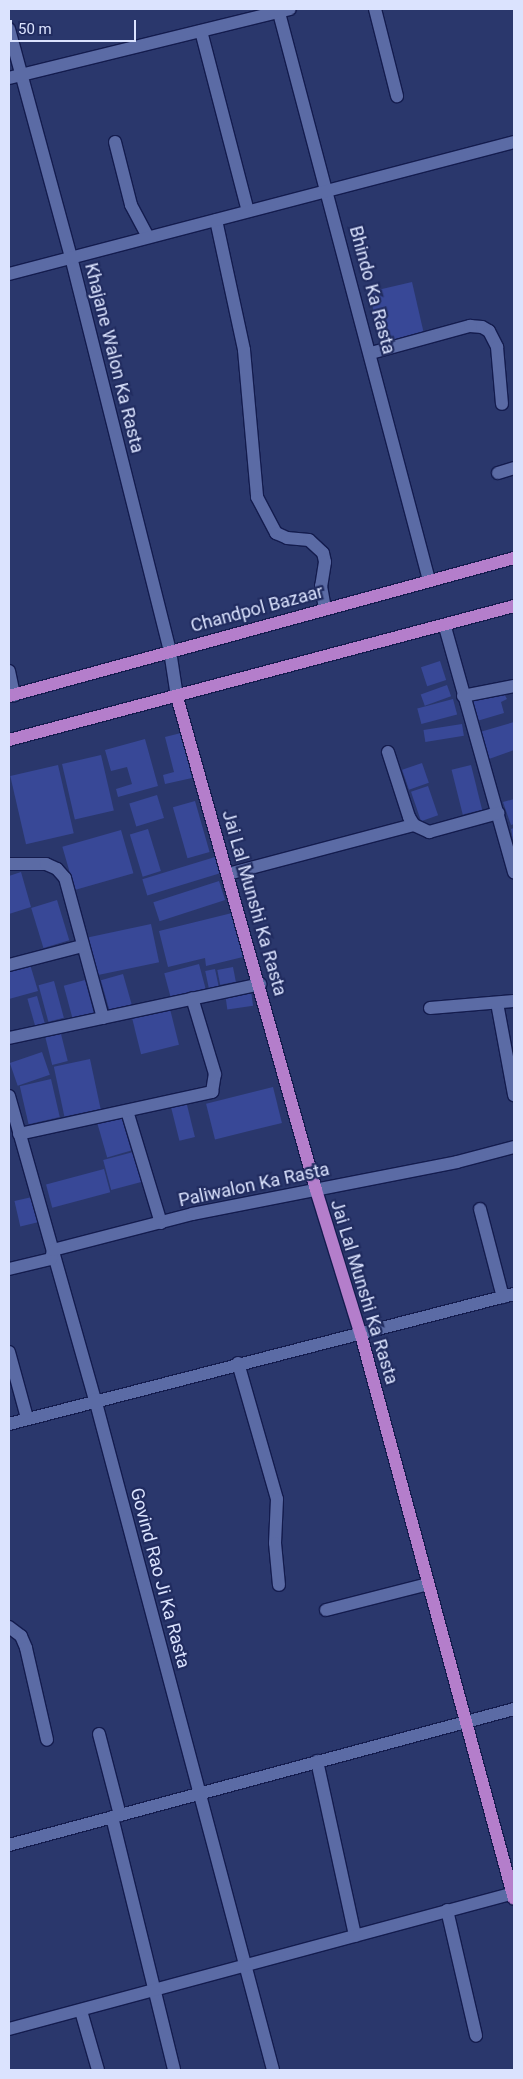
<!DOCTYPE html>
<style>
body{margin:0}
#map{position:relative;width:523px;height:2079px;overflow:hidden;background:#2a376c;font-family:Roboto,sans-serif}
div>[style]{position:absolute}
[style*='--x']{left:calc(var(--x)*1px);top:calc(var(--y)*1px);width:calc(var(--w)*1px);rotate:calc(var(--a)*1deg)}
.building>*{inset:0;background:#384897;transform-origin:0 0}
.roads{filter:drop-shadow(1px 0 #141c4e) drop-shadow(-1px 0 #141c4e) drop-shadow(0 1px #141c4e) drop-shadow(0 -1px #141c4e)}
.minor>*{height:12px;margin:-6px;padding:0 6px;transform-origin:6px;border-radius:6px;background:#5b6ba5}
.major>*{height:12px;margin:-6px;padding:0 6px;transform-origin:6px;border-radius:6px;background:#b47ecb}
span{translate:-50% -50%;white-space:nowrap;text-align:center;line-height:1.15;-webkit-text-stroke:4.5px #212c60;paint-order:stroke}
.street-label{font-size:18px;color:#dbe3fe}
.frame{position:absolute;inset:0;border:10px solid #dbe3fe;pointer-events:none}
.scale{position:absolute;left:10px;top:20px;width:126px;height:22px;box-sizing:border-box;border:2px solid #dbe3fe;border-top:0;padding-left:6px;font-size:15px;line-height:18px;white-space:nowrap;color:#dbe3fe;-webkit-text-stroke:4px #212c60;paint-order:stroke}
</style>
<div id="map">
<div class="building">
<i style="left:412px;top:282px;width:53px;height:44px;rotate:77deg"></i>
<i style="left:440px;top:661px;width:20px;height:20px;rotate:72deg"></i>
<i style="left:447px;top:685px;width:12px;height:28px;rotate:70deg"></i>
<i style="clip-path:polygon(502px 690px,507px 699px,501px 702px,504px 713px,477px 721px,470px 697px)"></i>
<i style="left:453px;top:699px;width:16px;height:37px;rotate:75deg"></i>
<i style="clip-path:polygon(514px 722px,514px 750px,489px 759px,480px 732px)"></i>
<i style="left:462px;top:724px;width:12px;height:39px;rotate:81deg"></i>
<i style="clip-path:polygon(181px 733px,192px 778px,165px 784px,163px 775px,174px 772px,165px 737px)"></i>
<i style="clip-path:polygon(145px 739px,158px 786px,118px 797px,116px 789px,132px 784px,127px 767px,111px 771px,105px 750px)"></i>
<i style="left:101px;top:755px;width:57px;height:40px;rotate:77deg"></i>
<i style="left:422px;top:763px;width:21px;height:21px;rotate:71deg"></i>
<i style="left:58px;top:765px;width:70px;height:49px;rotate:77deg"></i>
<i style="left:471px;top:765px;width:46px;height:20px;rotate:76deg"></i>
<i style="left:428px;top:786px;width:31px;height:18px;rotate:71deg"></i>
<i style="left:157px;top:795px;width:24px;height:29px;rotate:73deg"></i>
<i style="clip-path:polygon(514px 799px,514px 824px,511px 825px,503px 802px)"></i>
<i style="left:195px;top:801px;width:53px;height:23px;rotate:74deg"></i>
<i style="clip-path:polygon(514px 828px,514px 840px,513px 840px,511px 829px)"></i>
<i style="left:148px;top:829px;width:44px;height:19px;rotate:73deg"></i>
<i style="left:121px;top:830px;width:45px;height:61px;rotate:74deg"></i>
<i style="left:215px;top:857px;width:17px;height:76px;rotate:73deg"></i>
<i style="clip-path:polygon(21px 872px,31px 907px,9px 914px,9px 876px)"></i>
<i style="left:219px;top:881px;width:20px;height:69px;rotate:72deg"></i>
<i style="left:57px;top:900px;width:42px;height:27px;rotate:73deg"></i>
<i style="clip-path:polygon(232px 913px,243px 957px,206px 966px,205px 958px,168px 967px,159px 931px)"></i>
<i style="left:151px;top:924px;width:39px;height:66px;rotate:78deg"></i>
<i style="clip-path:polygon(29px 961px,38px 991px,9px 999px,9px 966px)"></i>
<i style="left:199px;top:964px;width:28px;height:36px;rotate:75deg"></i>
<i style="left:233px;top:967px;width:15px;height:16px;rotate:79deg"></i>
<i style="left:215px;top:969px;width:19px;height:10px;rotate:78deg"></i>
<i style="left:123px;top:974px;width:35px;height:23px;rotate:74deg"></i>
<i style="left:85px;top:980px;width:35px;height:22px;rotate:75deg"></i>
<i style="left:54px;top:981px;width:38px;height:16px;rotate:75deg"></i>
<i style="left:251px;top:991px;width:15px;height:26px;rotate:82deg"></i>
<i style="left:37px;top:996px;width:29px;height:10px;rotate:74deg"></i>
<i style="left:169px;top:1005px;width:41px;height:39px;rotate:76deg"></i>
<i style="left:60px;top:1030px;width:32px;height:16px;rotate:76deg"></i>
<i style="left:42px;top:1052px;width:24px;height:34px;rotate:71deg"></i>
<i style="left:90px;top:1059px;width:51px;height:37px;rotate:78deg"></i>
<i style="left:51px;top:1079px;width:39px;height:32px;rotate:77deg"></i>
<i style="left:273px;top:1087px;width:37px;height:69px;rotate:76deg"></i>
<i style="left:186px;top:1101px;width:37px;height:16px;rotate:76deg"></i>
<i style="left:121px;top:1115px;width:37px;height:25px;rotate:74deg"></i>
<i style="left:137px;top:1151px;width:31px;height:35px;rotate:75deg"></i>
<i style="left:104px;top:1169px;width:24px;height:60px;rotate:75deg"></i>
<i style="left:32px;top:1197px;width:26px;height:18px;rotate:77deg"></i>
</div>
<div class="roads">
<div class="minor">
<i style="--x:278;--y:9;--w:591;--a:75.19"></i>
<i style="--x:375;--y:9;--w:90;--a:75.8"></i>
<i style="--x:9;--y:29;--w:236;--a:74.8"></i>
<i style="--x:71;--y:257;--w:406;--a:75.9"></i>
<i style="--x:170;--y:651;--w:47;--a:81.3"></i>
<i style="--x:201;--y:31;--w:186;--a:75.4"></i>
<i style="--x:9;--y:78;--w:289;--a:-13.8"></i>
<i style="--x:115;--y:142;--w:65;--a:75.7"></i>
<i style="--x:131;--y:205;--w:36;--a:62"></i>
<i style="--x:216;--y:220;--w:133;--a:77.8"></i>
<i style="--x:244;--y:350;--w:148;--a:84.9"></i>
<i style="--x:257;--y:497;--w:41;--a:62.2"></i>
<i style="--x:276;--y:533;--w:12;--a:24"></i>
<i style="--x:287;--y:538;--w:22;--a:5"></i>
<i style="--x:309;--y:540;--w:19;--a:43"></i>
<i style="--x:323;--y:553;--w:9;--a:77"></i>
<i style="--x:325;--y:562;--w:24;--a:99"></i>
<i style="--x:321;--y:586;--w:23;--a:80"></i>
<i style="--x:9;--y:274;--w:522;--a:-14.65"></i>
<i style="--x:371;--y:353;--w:103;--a:-15.3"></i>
<i style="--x:470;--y:326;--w:12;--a:5"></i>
<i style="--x:482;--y:327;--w:8;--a:30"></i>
<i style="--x:489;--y:331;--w:18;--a:63"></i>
<i style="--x:497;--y:347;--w:57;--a:85"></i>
<i style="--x:498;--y:473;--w:17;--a:-17"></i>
<i style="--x:445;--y:627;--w:255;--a:74.3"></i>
<i style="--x:9;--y:671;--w:25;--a:78"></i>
<i style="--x:463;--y:696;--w:52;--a:-11.1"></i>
<i style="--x:388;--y:752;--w:68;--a:72.1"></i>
<i style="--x:409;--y:817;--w:9;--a:58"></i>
<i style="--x:414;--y:825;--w:17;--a:25"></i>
<i style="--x:429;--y:832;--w:72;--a:-15.4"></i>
<i style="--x:9;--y:864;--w:37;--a:0"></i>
<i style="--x:46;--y:864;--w:12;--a:24"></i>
<i style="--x:57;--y:869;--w:12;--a:48"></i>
<i style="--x:65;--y:878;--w:145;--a:74.8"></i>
<i style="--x:228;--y:874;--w:192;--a:-14.8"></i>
<i style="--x:9;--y:965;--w:75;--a:-14.6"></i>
<i style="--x:497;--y:1003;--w:94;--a:79.5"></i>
<i style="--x:430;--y:1008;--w:84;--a:-4.8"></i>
<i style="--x:9;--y:1038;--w:257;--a:-12.1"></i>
<i style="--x:9;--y:1096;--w:315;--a:74.2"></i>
<i style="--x:95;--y:1399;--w:694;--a:75.14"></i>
<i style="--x:127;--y:1111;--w:117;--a:73.1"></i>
<i style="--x:19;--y:1134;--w:198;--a:-12.3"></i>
<i style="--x:212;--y:1092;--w:18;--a:-81"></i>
<i style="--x:215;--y:1074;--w:79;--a:-106.8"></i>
<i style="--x:480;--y:1209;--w:91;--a:75.4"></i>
<i style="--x:9;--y:1269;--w:43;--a:-13.4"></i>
<i style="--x:51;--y:1259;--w:9;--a:-77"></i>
<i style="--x:53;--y:1250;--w:144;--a:-14.5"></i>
<i style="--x:192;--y:1214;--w:270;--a:-11.1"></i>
<i style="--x:457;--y:1162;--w:59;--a:-14.7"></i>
<i style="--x:9;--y:1352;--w:68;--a:74.7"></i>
<i style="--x:238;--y:1363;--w:141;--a:74"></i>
<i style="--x:277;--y:1499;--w:44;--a:92.6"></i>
<i style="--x:275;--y:1543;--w:42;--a:84.6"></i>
<i style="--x:9;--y:1424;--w:521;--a:-14.44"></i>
<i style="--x:326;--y:1610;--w:105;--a:-14.3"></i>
<i style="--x:9;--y:1627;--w:15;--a:37"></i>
<i style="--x:21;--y:1636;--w:13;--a:67"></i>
<i style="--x:26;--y:1648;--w:94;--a:77.1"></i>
<i style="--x:99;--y:1734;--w:84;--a:75.5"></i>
<i style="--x:317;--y:1761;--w:179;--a:77.7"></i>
<i style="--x:112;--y:1817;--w:260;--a:76.2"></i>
<i style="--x:9;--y:1845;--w:523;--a:-15.07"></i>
<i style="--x:447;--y:1910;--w:129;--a:77"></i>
<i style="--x:81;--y:2011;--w:61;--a:73.9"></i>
<i style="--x:9;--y:2029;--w:523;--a:-15.07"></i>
</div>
<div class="major">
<i style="--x:9;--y:696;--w:524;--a:-15.28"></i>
<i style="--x:177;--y:697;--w:512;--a:74.25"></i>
<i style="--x:316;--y:1190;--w:152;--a:72.8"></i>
<i style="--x:361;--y:1335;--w:584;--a:74.82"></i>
<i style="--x:9;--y:740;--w:522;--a:-14.86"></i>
</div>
</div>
<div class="street-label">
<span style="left:372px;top:290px;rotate:75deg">Bhindo Ka Rasta</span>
<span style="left:114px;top:358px;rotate:76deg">Khajane Walon Ka Rasta</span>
<span style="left:257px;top:609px;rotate:-15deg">Chandpol Bazaar</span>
<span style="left:254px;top:903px;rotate:74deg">Jai Lal Munshi Ka Rasta</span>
<span style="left:254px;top:1185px;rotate:-12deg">Paliwalon Ka Rasta</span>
<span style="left:364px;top:1292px;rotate:73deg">Jai Lal Munshi Ka Rasta</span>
<span style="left:160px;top:1578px;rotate:75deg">Govind Rao Ji Ka Rasta</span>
</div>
<div class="frame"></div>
<div class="scale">50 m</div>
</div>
